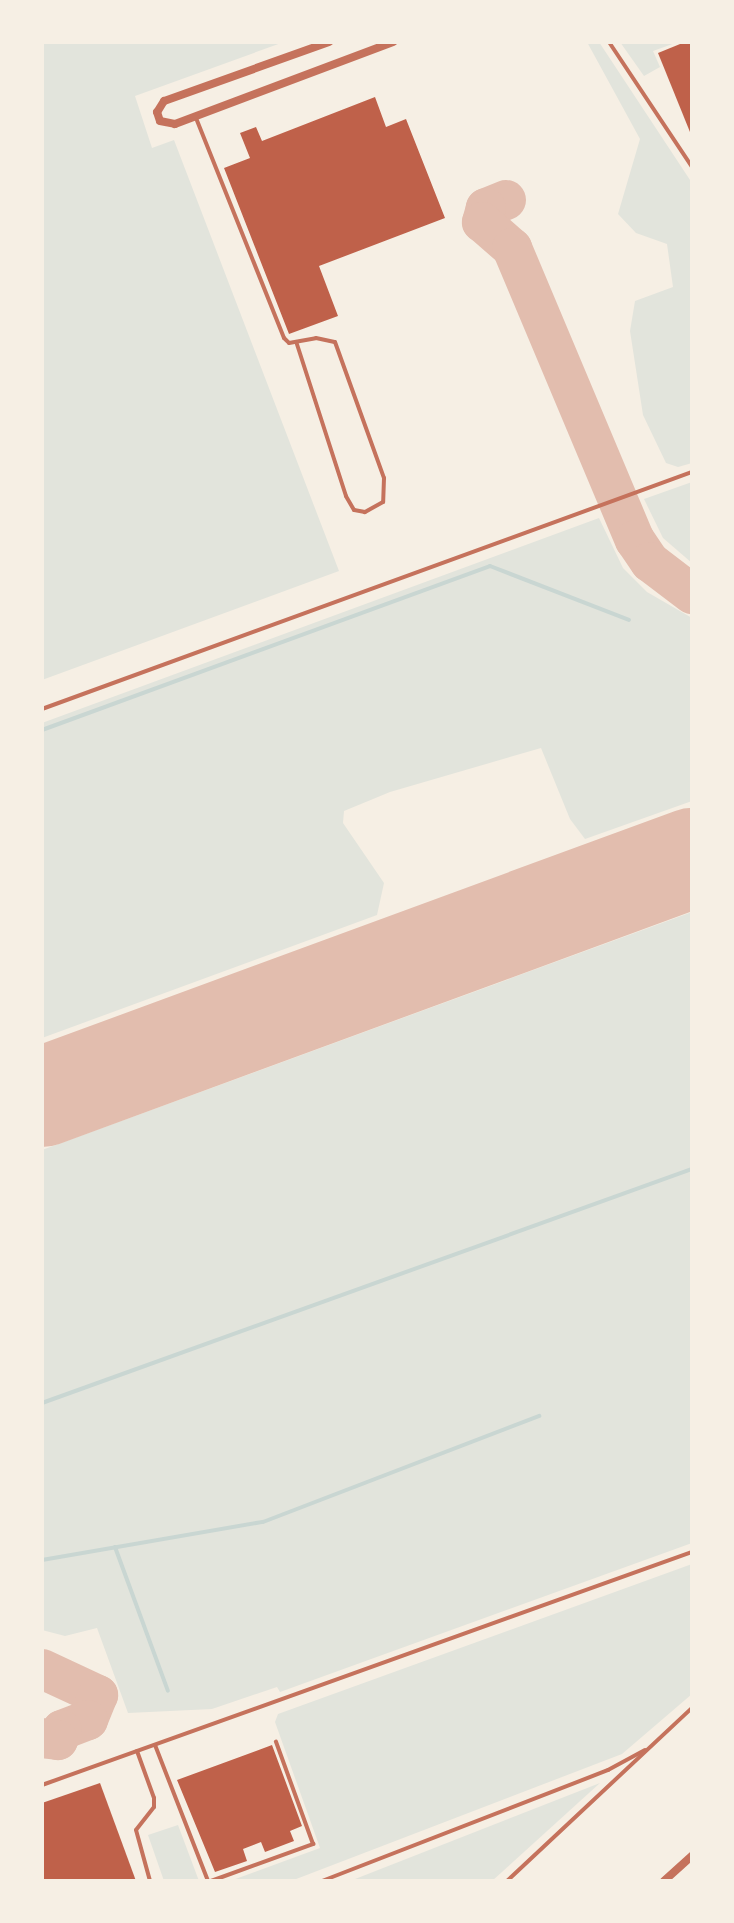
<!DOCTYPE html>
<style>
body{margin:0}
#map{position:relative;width:734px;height:1923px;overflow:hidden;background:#f6efe4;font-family:Montserrat,sans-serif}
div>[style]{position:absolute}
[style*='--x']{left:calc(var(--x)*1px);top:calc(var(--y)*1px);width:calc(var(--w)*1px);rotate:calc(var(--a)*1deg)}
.green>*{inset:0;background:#e2e4dc}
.stream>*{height:4px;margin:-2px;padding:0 2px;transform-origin:2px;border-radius:2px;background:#c9d6d2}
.taxiway>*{height:40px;margin:-20px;padding:0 20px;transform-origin:20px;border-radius:20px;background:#e2bdae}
.runway>*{height:100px;margin:-50px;padding:0 50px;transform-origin:50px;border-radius:50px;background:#e2bdae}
.building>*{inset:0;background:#bf614a}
.service>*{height:4px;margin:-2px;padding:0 2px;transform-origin:2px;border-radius:2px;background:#c5725c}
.minor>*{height:8px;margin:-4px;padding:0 4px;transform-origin:4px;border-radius:4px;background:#c5725c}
span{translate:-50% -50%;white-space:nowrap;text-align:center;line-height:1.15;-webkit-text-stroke:8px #f6efe4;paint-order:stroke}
.frame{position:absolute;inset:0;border:44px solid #f6efe4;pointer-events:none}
</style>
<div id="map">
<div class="green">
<i style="clip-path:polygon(42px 42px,284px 42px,135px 96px,152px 148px,174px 140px,339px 571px,42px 680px)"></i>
<i style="clip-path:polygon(587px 42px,599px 42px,692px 183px,692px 463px,678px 467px,666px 463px,643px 415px,630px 331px,635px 301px,673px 287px,667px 244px,636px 233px,618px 214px,640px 139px)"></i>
<i style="clip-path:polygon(620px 42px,678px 42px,653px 51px,660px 67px,644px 76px)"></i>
<i style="clip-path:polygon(692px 482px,692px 563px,663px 538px,644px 499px)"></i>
<i style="clip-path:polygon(599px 518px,623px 568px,647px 592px,692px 618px,692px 801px,585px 839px,570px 819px,541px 748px,390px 792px,344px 811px,343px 823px,384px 883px,377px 915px,42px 1038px,42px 723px)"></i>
<i style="clip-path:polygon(692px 912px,692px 1543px,280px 1692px,277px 1687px,212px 1709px,128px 1713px,97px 1628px,65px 1636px,42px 1630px,42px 1150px)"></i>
<i style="clip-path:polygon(692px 1564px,692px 1694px,622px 1754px,291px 1881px,230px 1881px,320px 1848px,275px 1722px,278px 1714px)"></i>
<i style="clip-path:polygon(600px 1783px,492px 1881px,350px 1881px)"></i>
<i style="clip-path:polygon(178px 1825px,199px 1881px,164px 1881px,148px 1835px)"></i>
</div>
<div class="stream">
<i style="--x:42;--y:730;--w:477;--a:-20.1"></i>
<i style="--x:490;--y:566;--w:149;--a:21.2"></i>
<i style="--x:42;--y:1403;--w:691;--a:-19.8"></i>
<i style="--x:115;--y:1547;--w:153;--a:69.8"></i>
<i style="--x:42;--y:1560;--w:224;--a:-9.8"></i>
<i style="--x:263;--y:1522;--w:296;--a:-21"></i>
</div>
<div class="taxiway">
<i style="--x:506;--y:200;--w:22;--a:158"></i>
<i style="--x:486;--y:208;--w:15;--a:106"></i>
<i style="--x:482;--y:222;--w:40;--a:41"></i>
<i style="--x:512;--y:248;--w:317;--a:67.2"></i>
<i style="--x:635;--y:540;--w:27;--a:56"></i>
<i style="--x:650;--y:562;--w:53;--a:37.3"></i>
<i style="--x:42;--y:1669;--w:62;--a:24.9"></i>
<i style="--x:98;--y:1695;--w:27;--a:112"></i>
<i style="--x:88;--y:1720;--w:28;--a:159"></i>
<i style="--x:62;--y:1730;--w:11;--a:112"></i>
<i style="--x:58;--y:1740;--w:16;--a:-173"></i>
</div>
<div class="runway">
<i style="--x:42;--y:1097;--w:693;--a:-20.19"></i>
</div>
<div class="building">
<i style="clip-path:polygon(685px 42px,692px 42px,692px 137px,658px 53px)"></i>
<i style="clip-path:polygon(375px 97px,386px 127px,406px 119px,445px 218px,319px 266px,338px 316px,289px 334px,224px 168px,250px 158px,240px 133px,256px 127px,262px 141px)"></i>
<i style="clip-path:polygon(272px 1745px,302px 1826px,290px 1831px,294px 1841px,265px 1852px,261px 1842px,243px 1849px,247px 1861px,215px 1872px,177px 1780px)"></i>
<i style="clip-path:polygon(100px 1783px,136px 1881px,42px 1881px,42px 1803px)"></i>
</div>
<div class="service">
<i style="--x:609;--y:42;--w:150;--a:56.4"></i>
<i style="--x:196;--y:118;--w:237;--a:68.2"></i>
<i style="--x:284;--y:338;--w:7;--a:45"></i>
<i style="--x:289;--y:343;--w:27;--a:-10"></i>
<i style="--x:316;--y:338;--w:19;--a:12"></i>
<i style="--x:335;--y:342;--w:145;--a:70.2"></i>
<i style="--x:384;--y:478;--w:24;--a:92"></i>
<i style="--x:383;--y:502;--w:21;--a:151"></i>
<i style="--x:365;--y:512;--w:11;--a:-170"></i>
<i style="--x:354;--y:510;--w:16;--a:-120"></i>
<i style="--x:346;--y:496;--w:160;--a:-107.9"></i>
<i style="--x:42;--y:709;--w:692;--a:-20.03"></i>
<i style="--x:155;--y:1745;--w:146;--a:68.7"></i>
<i style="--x:137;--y:1751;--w:50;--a:70.1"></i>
<i style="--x:154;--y:1798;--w:9;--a:90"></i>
<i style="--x:154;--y:1807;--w:29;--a:128"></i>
<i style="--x:136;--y:1830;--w:53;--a:74.6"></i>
<i style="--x:42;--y:1785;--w:690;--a:-19.72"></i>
<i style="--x:211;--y:1881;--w:109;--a:-19.9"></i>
<i style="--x:313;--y:1844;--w:109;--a:-109.9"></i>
<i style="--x:322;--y:1881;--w:307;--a:-21.2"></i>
<i style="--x:608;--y:1770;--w:42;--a:-28.4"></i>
<i style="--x:507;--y:1881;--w:253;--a:-43.1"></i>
</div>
<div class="minor">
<i style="--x:329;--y:42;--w:175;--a:160.3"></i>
<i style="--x:164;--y:101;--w:13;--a:122"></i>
<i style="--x:157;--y:112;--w:9;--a:72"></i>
<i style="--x:160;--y:121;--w:15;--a:11"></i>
<i style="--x:175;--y:124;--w:233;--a:-20.6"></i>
<i style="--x:664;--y:1881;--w:38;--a:-42"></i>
</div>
<div class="frame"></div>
</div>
